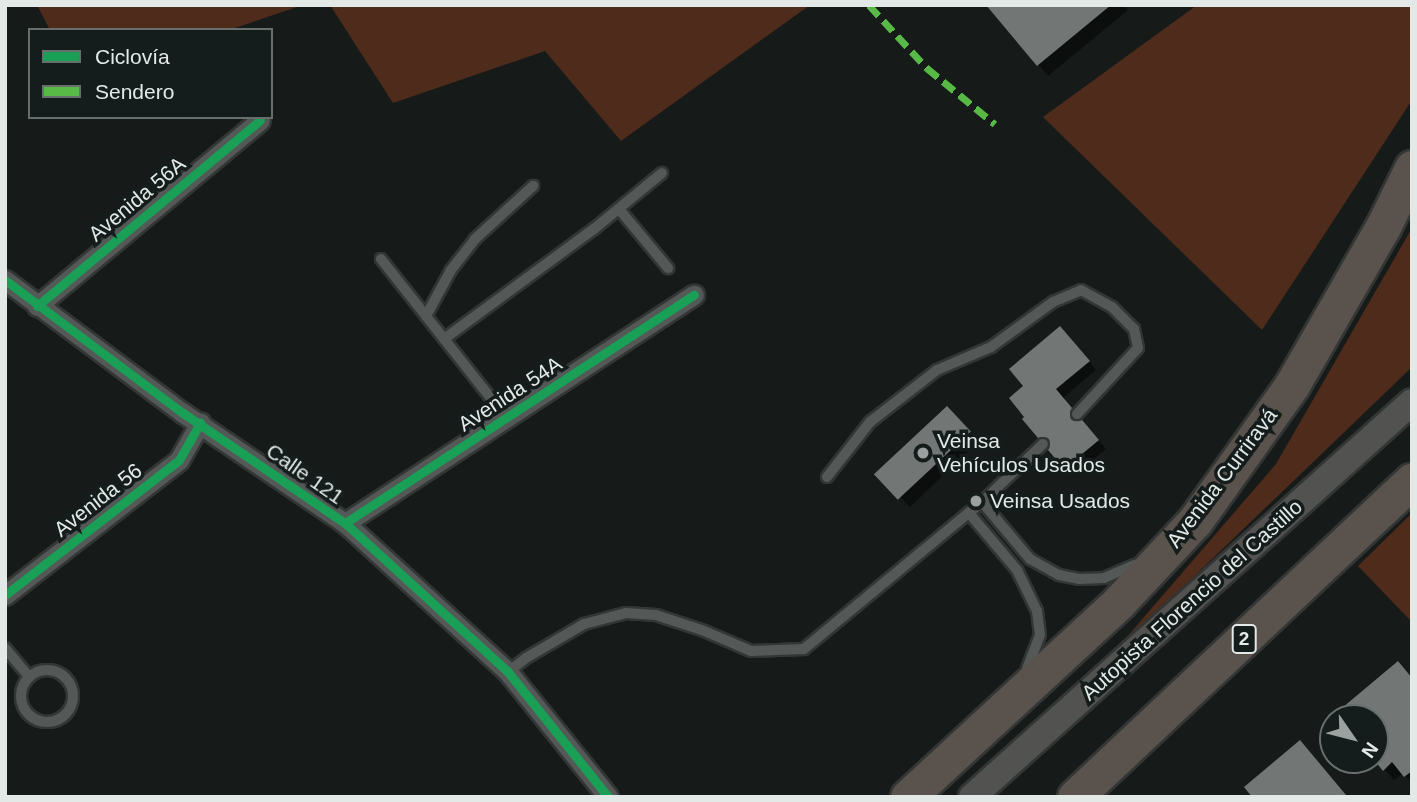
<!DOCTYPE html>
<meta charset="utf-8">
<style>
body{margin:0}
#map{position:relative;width:1417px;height:802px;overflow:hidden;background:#161b1a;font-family:Helvetica,sans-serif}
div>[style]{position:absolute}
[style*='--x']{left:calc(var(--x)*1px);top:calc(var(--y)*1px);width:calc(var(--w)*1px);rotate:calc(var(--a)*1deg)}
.green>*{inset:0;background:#4e2b1b}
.shadow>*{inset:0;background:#0007;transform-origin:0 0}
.building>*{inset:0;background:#727675;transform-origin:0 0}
.roads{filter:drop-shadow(2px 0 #333635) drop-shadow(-2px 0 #333635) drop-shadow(0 2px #333635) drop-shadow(0 -2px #333635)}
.lane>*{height:10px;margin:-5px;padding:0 5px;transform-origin:5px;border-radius:5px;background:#545857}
.lane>.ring{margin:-5px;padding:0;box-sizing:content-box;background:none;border:10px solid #545857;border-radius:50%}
.street>*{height:19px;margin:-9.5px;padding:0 9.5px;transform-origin:9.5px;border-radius:9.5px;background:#545857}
.secondary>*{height:26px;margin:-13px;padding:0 13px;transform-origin:13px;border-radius:13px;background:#525250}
.highway>*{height:35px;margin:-17.5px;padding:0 17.5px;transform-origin:17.5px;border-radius:17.5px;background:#5a524c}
.quiet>*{height:7px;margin-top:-3.5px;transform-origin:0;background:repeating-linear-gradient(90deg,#58b947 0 14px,transparent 0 21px)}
.cycleway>*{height:9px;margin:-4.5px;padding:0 4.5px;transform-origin:4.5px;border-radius:4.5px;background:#1a9f57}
.dots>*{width:19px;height:19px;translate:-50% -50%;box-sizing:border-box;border:4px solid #141d1b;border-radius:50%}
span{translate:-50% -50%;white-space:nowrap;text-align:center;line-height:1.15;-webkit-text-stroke:7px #141d1b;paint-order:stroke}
.shield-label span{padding:2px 5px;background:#141d1b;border:2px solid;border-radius:5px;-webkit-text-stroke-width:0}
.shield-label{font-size:19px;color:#e3e9e7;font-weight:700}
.street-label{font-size:21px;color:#e3e9e7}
.poi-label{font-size:21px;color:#e3e9e7}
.left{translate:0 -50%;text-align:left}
.frame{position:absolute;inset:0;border:7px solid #e3e9e7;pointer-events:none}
.legend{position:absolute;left:28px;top:28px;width:245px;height:91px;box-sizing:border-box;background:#141d1b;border:2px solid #676f6d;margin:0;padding:9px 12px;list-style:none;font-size:21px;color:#e3e9e7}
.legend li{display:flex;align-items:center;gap:14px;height:35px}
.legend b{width:35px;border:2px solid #676f6d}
.north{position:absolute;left:1319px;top:704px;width:70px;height:70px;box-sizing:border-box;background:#141d1b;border:2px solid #676f6d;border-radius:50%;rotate:125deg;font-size:19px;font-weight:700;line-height:28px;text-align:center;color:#e3e9e7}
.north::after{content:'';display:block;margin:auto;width:24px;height:32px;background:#9ba19f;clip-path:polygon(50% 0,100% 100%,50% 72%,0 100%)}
</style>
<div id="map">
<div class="green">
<i style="clip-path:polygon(37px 5px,303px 5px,229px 30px,50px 30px)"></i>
<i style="clip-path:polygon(330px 5px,810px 5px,621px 141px,545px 51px,393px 103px)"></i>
<i style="clip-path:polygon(1197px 5px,1412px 5px,1412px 100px,1262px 330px,1043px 117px)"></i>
<i style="clip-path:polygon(1412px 228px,1412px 367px,1107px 660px,1276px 464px)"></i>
<i style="clip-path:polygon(1412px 513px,1412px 616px,1409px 619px,1358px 566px)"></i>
</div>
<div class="shadow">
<i style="clip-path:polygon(988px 5px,1123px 5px,1128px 10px,1048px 76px)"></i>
<i style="clip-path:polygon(1068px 336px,1096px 370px,1063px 398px,1106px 449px,1074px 476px,1024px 419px,1026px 387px)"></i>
<i style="left:947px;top:409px;width:45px;height:95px;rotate:46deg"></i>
<i style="clip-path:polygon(1412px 678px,1412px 782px,1403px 773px,1394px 780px,1375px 758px,1375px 718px,1342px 718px)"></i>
<i style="clip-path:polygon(1308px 750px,1347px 797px,1254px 797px)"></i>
</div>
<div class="building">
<i style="clip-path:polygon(986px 5px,1111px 5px,1037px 66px)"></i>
<i style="clip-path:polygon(1060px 326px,1090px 361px,1056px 389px,1099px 440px,1064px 469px,1022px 419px,1024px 417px,1009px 398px,1023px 386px,1009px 369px)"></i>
<i style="left:947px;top:406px;width:35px;height:100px;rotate:47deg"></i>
<i style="clip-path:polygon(1398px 661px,1412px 678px,1412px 771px,1404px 777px,1392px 762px,1383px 771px,1375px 761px,1375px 718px,1340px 718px,1336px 713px)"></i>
<i style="clip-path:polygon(1300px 740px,1346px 795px,1252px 797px,1244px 787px)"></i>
</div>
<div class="roads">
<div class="lane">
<i style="--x:619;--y:209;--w:77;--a:50.3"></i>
<i style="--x:381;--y:259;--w:201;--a:51.7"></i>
<i style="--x:426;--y:316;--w:52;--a:-61.5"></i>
<i style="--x:451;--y:270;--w:39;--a:-52"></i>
<i style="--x:475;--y:239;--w:79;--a:-42.4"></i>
<i style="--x:444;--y:339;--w:186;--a:-36.3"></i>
<i style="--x:594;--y:229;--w:88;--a:-39.5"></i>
<i style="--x:827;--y:477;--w:70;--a:-52"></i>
<i style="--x:870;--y:422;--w:85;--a:-37.8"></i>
<i style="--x:937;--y:370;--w:59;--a:-23.1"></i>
<i style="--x:991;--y:347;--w:77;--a:-36"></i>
<i style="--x:1053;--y:302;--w:30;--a:-23"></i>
<i style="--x:1081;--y:290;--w:35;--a:29"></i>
<i style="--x:1112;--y:307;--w:31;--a:45"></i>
<i style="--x:1134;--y:329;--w:19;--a:78"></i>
<i style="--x:1138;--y:348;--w:90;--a:132.7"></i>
<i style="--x:982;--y:502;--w:75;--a:49.9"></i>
<i style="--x:1030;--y:559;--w:33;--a:29"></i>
<i style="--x:1059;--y:575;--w:20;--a:11"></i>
<i style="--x:1079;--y:579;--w:25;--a:-2"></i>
<i style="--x:1104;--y:578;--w:34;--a:-23"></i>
<i style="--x:969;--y:513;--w:75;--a:49.9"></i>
<i style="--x:1017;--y:570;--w:46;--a:64"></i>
<i style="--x:1037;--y:611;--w:24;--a:83"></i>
<i style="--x:1040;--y:635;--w:36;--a:111"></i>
<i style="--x:5;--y:648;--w:38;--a:50"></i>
<i class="ring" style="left:21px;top:670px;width:42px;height:42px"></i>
<i style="--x:508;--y:672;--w:23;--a:-38"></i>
<i style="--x:526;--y:658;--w:67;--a:-30.4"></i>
<i style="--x:584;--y:624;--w:43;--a:-14.7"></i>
<i style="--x:626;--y:613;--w:30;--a:4"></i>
<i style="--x:656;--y:615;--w:48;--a:18.1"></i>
<i style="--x:702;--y:630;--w:53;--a:23.2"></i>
<i style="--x:751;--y:651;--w:53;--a:-2.2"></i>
<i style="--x:804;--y:649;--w:231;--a:-39.6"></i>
<i style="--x:982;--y:502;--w:84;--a:-43.6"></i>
</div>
<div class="street">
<i style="--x:5;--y:280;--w:222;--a:36.8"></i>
<i style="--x:183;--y:413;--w:196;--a:34.2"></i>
<i style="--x:345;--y:523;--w:221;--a:42.4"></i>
<i style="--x:508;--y:672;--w:160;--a:51.3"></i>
<i style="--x:37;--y:306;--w:290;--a:-39.8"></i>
<i style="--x:345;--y:523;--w:417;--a:-33.2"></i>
<i style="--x:5;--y:595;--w:220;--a:-37.8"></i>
<i style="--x:179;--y:460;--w:43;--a:-60.4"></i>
</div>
<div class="secondary">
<i style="--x:972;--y:797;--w:591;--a:-41.92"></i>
</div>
<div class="highway">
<i style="--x:908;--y:797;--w:287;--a:-42.7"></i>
<i style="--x:1119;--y:602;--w:111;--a:-46.8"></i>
<i style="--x:1195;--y:521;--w:167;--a:-54.5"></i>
<i style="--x:1292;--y:385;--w:182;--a:-60.1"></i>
<i style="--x:1383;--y:227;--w:66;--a:-63.8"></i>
<i style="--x:1075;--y:797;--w:462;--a:-43.2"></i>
</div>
</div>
<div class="quiet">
<i style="--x:869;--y:5;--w:86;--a:47.4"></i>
<i style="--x:927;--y:68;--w:88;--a:39.5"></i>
</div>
<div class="cycleway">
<i style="--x:5;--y:280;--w:222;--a:36.8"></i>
<i style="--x:183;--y:413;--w:196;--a:34.2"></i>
<i style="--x:345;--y:523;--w:221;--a:42.4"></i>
<i style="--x:508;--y:672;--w:160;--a:51.3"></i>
<i style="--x:37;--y:306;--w:290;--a:-39.8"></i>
<i style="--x:345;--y:523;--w:417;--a:-33.2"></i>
<i style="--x:5;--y:595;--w:220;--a:-37.8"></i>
<i style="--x:179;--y:460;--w:43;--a:-60.4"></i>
</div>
<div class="dots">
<i style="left:923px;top:453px;background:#9ba19f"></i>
<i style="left:976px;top:501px;background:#9ba19f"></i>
</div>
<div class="shield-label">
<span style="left:1244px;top:639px">2</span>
</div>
<div class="street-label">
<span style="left:137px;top:199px;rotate:-40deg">Avenida 56A</span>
<span style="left:510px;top:394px;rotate:-33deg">Avenida 54A</span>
<span style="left:305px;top:474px;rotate:35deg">Calle 121</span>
<span style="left:1222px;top:478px;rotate:-53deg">Avenida Curriravá</span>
<span style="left:98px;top:500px;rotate:-38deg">Avenida 56</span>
<span style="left:1192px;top:600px;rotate:-42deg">Autopista Florencio del Castillo</span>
</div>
<div class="poi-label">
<span class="left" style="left:937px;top:453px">Veinsa<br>Vehículos Usados</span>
<span class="left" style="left:990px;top:501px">Veinsa Usados</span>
</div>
<div class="frame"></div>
<ul class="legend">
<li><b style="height:9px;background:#1a9f57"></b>Ciclovía</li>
<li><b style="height:9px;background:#58b947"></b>Sendero</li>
</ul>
<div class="north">N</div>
</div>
